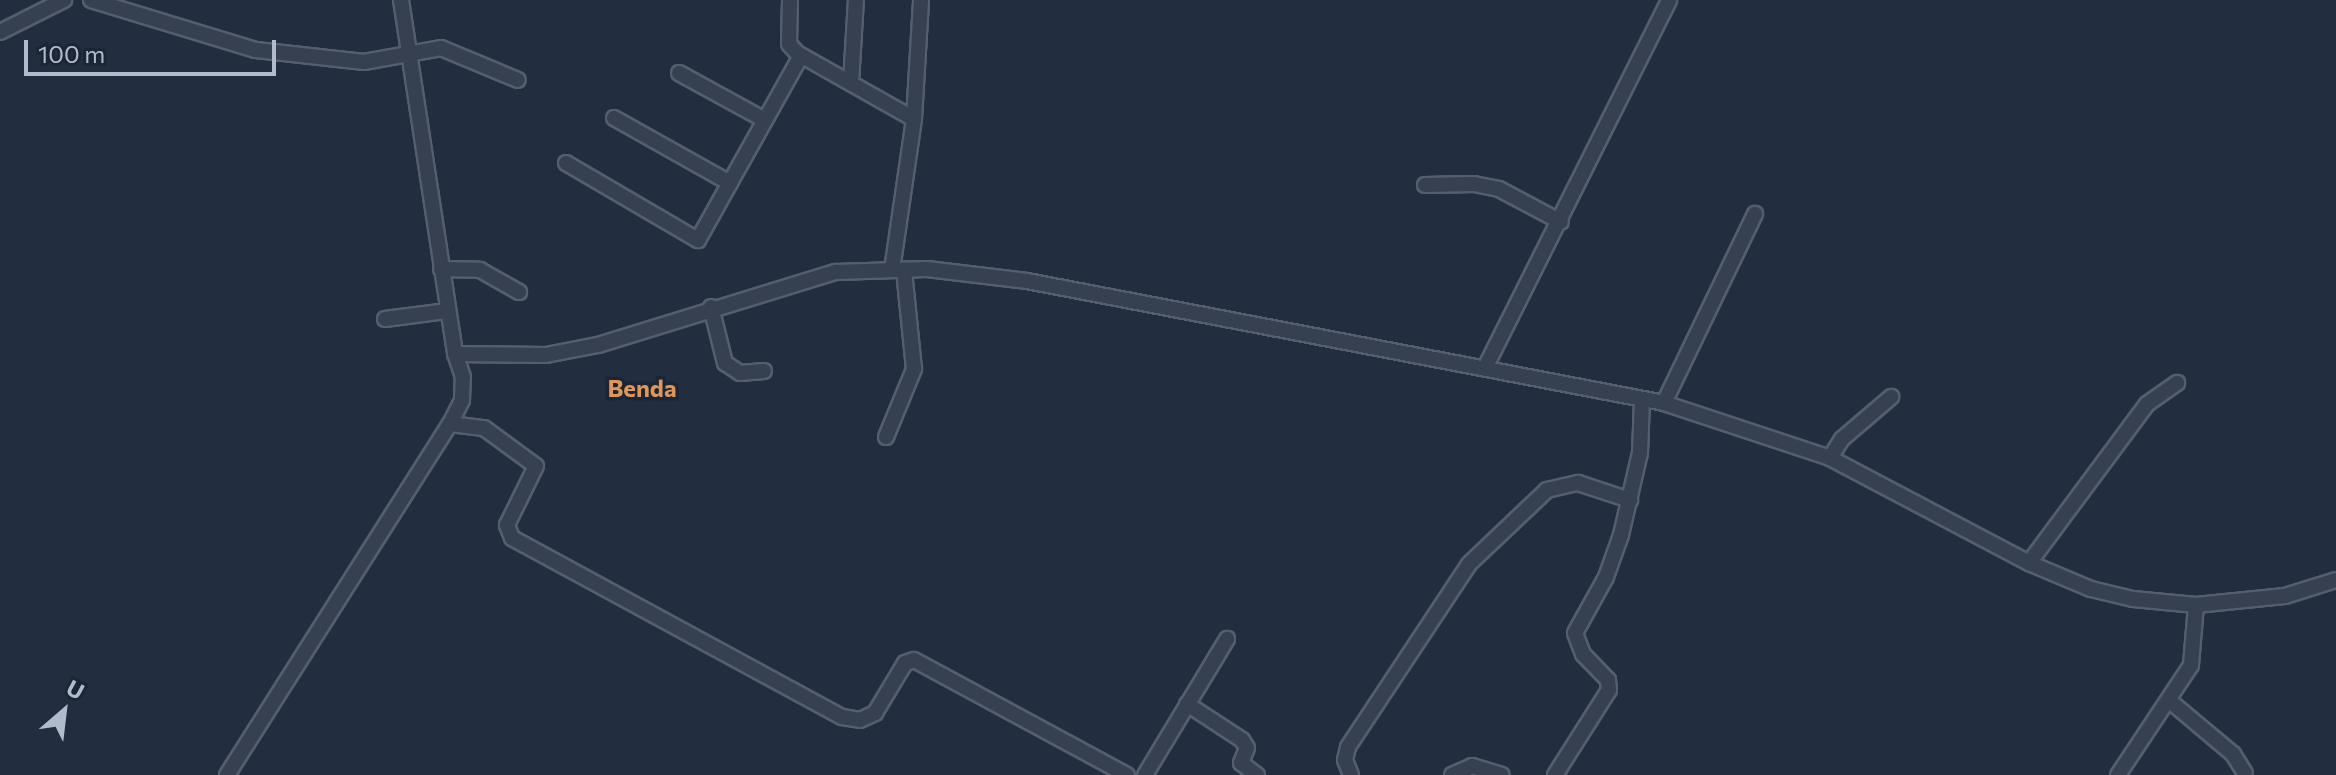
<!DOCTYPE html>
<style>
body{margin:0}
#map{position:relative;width:2336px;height:775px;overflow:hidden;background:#222e40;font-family:Commissioner,sans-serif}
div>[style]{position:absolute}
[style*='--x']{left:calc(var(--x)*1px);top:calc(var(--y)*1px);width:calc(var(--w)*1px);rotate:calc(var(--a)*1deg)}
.roads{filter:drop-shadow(2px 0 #545e6e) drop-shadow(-2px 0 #545e6e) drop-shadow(0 2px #545e6e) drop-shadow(0 -2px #545e6e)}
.minor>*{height:14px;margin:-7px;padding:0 7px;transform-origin:7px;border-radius:7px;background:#364050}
span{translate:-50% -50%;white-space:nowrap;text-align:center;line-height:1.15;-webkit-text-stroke:7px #1b2535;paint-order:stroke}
.quarter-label{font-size:24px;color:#df9759;font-weight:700}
.north{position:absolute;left:24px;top:671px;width:80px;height:80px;-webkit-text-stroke:6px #1b2535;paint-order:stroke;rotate:28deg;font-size:22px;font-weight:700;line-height:32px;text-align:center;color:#b2bbcb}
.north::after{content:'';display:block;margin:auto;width:28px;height:36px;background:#b2bbcb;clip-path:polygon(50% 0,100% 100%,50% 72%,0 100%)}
.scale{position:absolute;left:24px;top:40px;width:252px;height:36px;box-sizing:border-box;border:4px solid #b2bbcb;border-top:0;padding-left:10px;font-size:24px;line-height:28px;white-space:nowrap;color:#b2bbcb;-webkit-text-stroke:6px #1b2535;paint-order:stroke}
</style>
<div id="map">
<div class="roads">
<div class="minor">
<i style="--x:91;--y:0;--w:172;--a:16.9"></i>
<i style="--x:256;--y:50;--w:109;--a:6.3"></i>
<i style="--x:364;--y:62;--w:78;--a:-10.3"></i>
<i style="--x:441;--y:48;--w:83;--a:22.6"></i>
<i style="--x:401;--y:0;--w:358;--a:81.3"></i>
<i style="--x:790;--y:0;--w:44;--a:91.3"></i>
<i style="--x:789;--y:44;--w:12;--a:48"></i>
<i style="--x:797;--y:53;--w:134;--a:29.4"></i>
<i style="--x:0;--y:32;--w:72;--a:-26.6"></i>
<i style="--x:679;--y:73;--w:98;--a:28.7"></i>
<i style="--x:851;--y:83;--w:83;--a:-86.6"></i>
<i style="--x:614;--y:118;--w:133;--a:29.3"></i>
<i style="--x:566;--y:163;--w:153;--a:30.3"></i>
<i style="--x:698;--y:240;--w:211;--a:-60.8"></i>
<i style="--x:1425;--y:185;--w:49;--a:-1.2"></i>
<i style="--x:1474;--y:184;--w:25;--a:11"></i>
<i style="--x:1499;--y:189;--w:70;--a:28"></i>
<i style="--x:441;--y:269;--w:39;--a:1"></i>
<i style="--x:480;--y:270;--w:45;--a:29.4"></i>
<i style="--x:892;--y:270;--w:153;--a:-81.7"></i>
<i style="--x:914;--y:119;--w:119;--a:-86.6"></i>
<i style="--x:711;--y:307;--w:58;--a:76"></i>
<i style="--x:725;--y:363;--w:18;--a:34"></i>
<i style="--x:740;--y:373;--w:24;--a:-5"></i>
<i style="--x:385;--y:319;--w:63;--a:-7.4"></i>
<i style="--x:1486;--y:366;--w:409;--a:-63.4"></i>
<i style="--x:1664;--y:403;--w:210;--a:-64.3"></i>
<i style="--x:450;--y:424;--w:34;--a:7"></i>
<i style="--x:484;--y:428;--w:64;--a:36.2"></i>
<i style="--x:536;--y:466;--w:66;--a:116.2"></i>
<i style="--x:507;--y:525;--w:14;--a:69"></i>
<i style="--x:512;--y:538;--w:375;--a:28.5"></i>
<i style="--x:842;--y:717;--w:18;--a:9"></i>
<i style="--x:860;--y:720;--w:17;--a:-25"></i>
<i style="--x:875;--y:713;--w:58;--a:-59"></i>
<i style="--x:905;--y:663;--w:9;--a:-18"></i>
<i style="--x:914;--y:660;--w:242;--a:28.4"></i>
<i style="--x:886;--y:437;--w:74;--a:-67.6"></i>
<i style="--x:914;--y:369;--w:100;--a:-95.8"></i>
<i style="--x:1830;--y:458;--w:22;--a:-58"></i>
<i style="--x:1842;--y:439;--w:65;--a:-40.6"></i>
<i style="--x:2029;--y:563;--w:198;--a:-53.4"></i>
<i style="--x:2147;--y:404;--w:37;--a:-35"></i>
<i style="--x:2171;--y:702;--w:81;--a:40"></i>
<i style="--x:2233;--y:754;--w:22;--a:58"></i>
<i style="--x:1187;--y:704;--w:66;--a:33.2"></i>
<i style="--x:1242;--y:740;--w:9;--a:58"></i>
<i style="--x:1247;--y:748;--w:16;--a:112"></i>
<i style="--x:1241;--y:763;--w:20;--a:37"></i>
<i style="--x:227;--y:775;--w:416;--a:-57.6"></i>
<i style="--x:450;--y:424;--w:27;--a:-63"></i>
<i style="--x:462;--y:400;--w:23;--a:-88"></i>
<i style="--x:463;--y:377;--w:24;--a:-109"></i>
<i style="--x:455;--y:354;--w:91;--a:0.6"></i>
<i style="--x:546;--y:355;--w:53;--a:-10.9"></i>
<i style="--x:598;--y:345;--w:249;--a:-17.1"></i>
<i style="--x:836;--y:272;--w:91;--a:-1.9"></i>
<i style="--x:927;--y:269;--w:101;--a:6.8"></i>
<i style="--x:1027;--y:281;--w:649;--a:10.84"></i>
<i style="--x:1664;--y:403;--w:175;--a:18.3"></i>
<i style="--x:1830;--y:458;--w:225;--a:27.8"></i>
<i style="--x:2029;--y:563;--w:67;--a:22.8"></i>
<i style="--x:2091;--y:589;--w:43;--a:13.4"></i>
<i style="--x:2133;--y:599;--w:63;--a:5.4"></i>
<i style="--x:2196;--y:605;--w:89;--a:-5.8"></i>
<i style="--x:2285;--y:596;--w:53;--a:-17.4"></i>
<i style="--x:1145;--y:775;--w:159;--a:-58.9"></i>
<i style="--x:1351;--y:775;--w:16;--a:-112"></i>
<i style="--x:1345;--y:760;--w:13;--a:-77"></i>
<i style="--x:1348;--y:747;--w:219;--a:-56.5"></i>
<i style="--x:1469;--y:564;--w:108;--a:-43.5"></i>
<i style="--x:1547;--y:490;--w:32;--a:-13"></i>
<i style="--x:1578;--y:483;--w:55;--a:18.1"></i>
<i style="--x:1452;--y:775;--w:22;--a:-24"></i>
<i style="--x:1472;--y:766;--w:31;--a:17"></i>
<i style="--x:1555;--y:775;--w:101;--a:-57.6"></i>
<i style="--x:1609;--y:690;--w:10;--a:-96"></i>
<i style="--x:1608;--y:680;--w:36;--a:-134"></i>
<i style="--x:1583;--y:654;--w:22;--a:-111"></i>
<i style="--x:1575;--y:633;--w:64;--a:-61"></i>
<i style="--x:1606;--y:577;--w:45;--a:-70.3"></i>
<i style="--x:1621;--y:535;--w:84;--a:-77"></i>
<i style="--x:1640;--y:453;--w:53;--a:-87.8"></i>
<i style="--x:2118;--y:775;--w:132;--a:-56.4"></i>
<i style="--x:2191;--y:665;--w:60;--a:-85.2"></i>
</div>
</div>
<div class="quarter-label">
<span style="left:642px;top:388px">Benda</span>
</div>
<div class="north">U</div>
<div class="scale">100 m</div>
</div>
